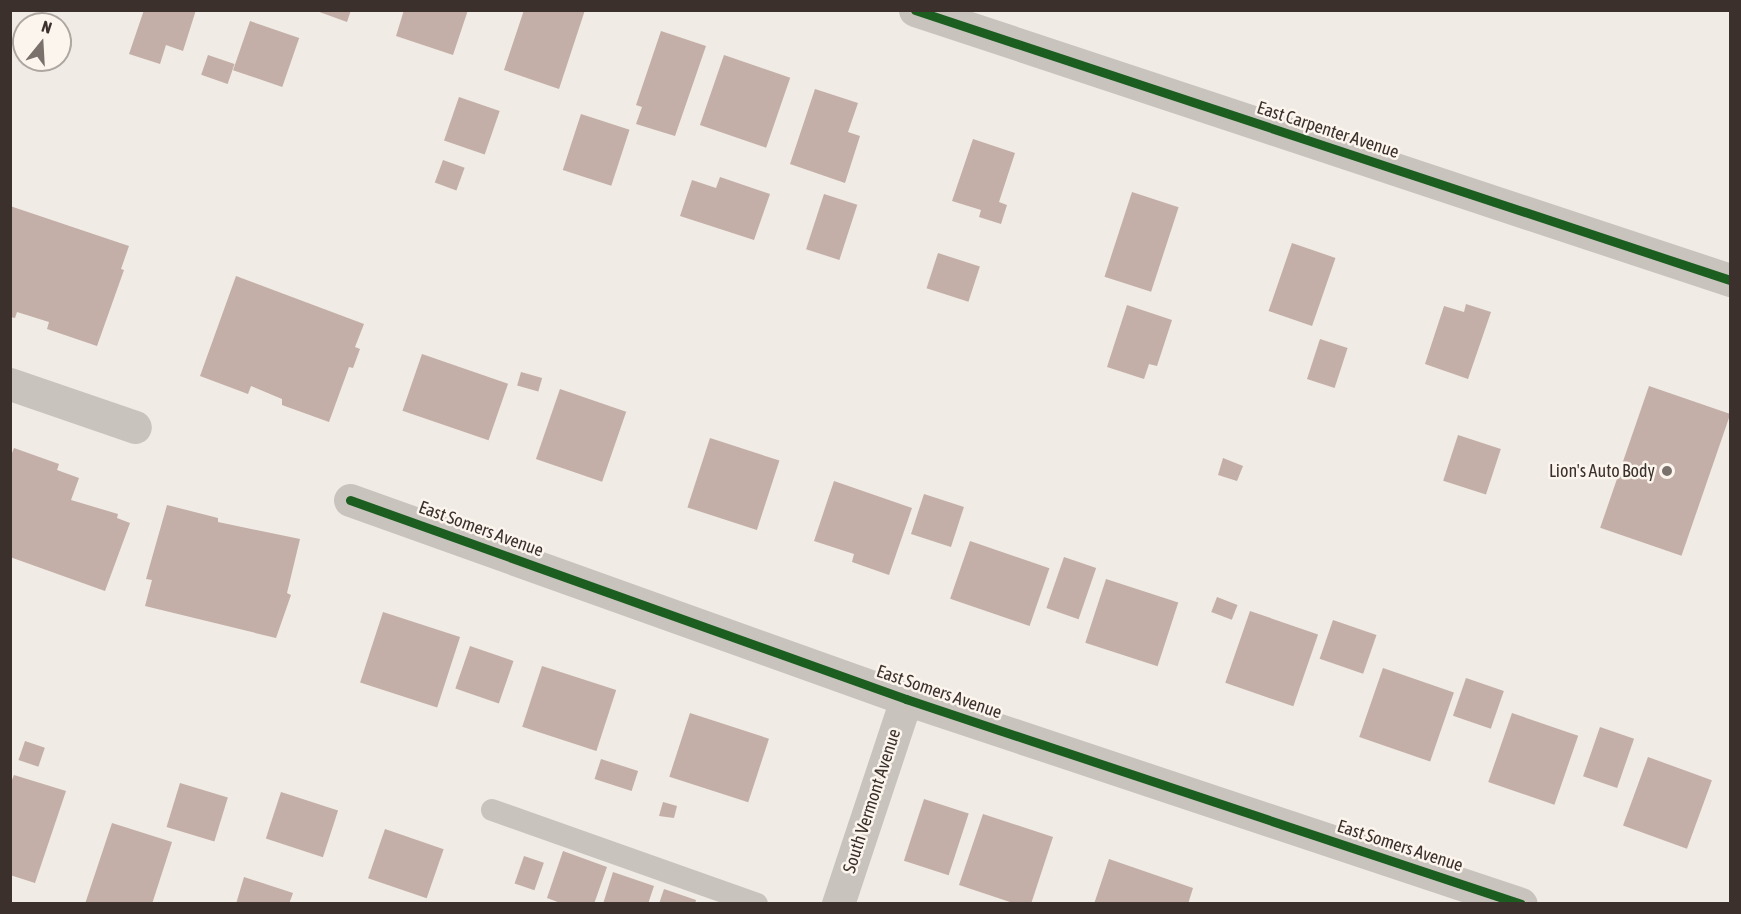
<!DOCTYPE html>
<style>
body{margin:0}
#map{position:relative;width:1741px;height:914px;overflow:hidden;background:#f0ebe5;font-family:"Asap Condensed",sans-serif}
div>[style]{position:absolute}
[style*='--x']{left:calc(var(--x)*1px);top:calc(var(--y)*1px);width:calc(var(--w)*1px);rotate:calc(var(--a)*1deg)}
.building>*{inset:0;background:#c3afa7;transform-origin:0 0}
.lane>*{height:22px;margin:-11px;padding:0 11px;transform-origin:11px;border-radius:11px;background:#c9c3be}
.street>*{height:33px;margin:-16.5px;padding:0 16.5px;transform-origin:16.5px;border-radius:16.5px;background:#c9c3be}
.cycleway>*{height:9px;margin:-4.5px;padding:0 4.5px;transform-origin:4.5px;border-radius:4.5px;background:#1b5e20}
.dots>*{width:16px;height:16px;translate:-50% -50%;box-sizing:border-box;border:3px solid #fbf5ee;border-radius:50%}
span{translate:-50% -50%;white-space:nowrap;text-align:center;line-height:1.15;-webkit-text-stroke:5px #fbf5ee;paint-order:stroke}
.street-label{font-size:18px;color:#3b302b}
.poi-label{font-size:18px;color:#3b302b}
.right{translate:-100% -50%;text-align:right}
.frame{position:absolute;inset:0;border:12px solid #3b302b;pointer-events:none}
.north{position:absolute;left:12px;top:12px;width:60px;height:60px;box-sizing:border-box;background:#fbf5ee;border:2px solid #aea6a0;border-radius:50%;rotate:18deg;font-size:16px;font-weight:700;line-height:24px;text-align:center;color:#3b302b}
.north::after{content:'';display:block;margin:auto;width:21px;height:27px;background:#7a716c;clip-path:polygon(50% 0,100% 100%,50% 72%,0 100%)}
</style>
<div id="map">
<div class="building">
<i style="clip-path:polygon(144px 10px,196px 10px,183px 51px,166px 45px,160px 64px,129px 54px)"></i>
<i style="clip-path:polygon(314px 10px,351px 10px,347px 22px)"></i>
<i style="clip-path:polygon(404px 10px,468px 10px,453px 55px,396px 36px)"></i>
<i style="clip-path:polygon(524px 10px,585px 10px,559px 89px,504px 70px)"></i>
<i style="left:250px;top:21px;width:52px;height:52px;rotate:19deg"></i>
<i style="clip-path:polygon(661px 31px,706px 46px,675px 136px,636px 124px,642px 107px,636px 105px)"></i>
<i style="left:208px;top:55px;width:28px;height:21px;rotate:19deg"></i>
<i style="left:724px;top:55px;width:70px;height:74px;rotate:19deg"></i>
<i style="clip-path:polygon(815px 89px,858px 103px,848px 132px,860px 136px,845px 183px,790px 164px)"></i>
<i style="left:459px;top:97px;width:43px;height:46px;rotate:19deg"></i>
<i style="left:581px;top:114px;width:51px;height:59px;rotate:18deg"></i>
<i style="clip-path:polygon(973px 139px,1015px 153px,999px 202px,1007px 205px,1001px 224px,979px 217px,981px 210px,952px 201px)"></i>
<i style="left:443px;top:160px;width:23px;height:24px;rotate:20deg"></i>
<i style="clip-path:polygon(720px 177px,770px 194px,754px 240px,680px 216px,692px 180px,716px 188px)"></i>
<i style="left:1132px;top:192px;width:49px;height:89px;rotate:18deg"></i>
<i style="left:824px;top:194px;width:35px;height:58px;rotate:18deg"></i>
<i style="clip-path:polygon(10px 206px,129px 246px,121px 269px,124px 270px,97px 346px,47px 329px,49px 322px,17px 312px,15px 318px,10px 317px)"></i>
<i style="left:1292px;top:243px;width:46px;height:72px;rotate:19deg"></i>
<i style="left:938px;top:253px;width:44px;height:37px;rotate:18deg"></i>
<i style="clip-path:polygon(236px 276px,364px 324px,355px 347px,360px 349px,353px 368px,349px 367px,329px 422px,282px 405px,282px 399px,251px 386px,248px 394px,200px 376px)"></i>
<i style="clip-path:polygon(1466px 304px,1491px 312px,1468px 379px,1425px 364px,1444px 306px,1464px 312px)"></i>
<i style="clip-path:polygon(1127px 305px,1172px 320px,1157px 366px,1149px 364px,1144px 379px,1107px 367px)"></i>
<i style="left:1320px;top:339px;width:29px;height:42px;rotate:18deg"></i>
<i style="left:422px;top:354px;width:91px;height:60px;rotate:19deg"></i>
<i style="left:521px;top:372px;width:22px;height:14px;rotate:16deg"></i>
<i style="left:1649px;top:386px;width:86px;height:150px;rotate:19deg"></i>
<i style="left:560px;top:389px;width:70px;height:74px;rotate:19deg"></i>
<i style="left:1458px;top:435px;width:45px;height:48px;rotate:18deg"></i>
<i style="left:710px;top:438px;width:73px;height:73px;rotate:18deg"></i>
<i style="clip-path:polygon(14px 448px,59px 464px,57px 470px,79px 478px,71px 500px,118px 514px,117px 518px,130px 523px,105px 591px,10px 557px,10px 458px)"></i>
<i style="clip-path:polygon(1223px 458px,1243px 466px,1237px 481px,1218px 475px)"></i>
<i style="clip-path:polygon(834px 481px,912px 508px,889px 575px,852px 562px,854px 554px,814px 541px)"></i>
<i style="left:924px;top:494px;width:42px;height:42px;rotate:18deg"></i>
<i style="clip-path:polygon(167px 505px,218px 518px,218px 522px,300px 539px,287px 593px,291px 595px,276px 638px,145px 606px,152px 580px,146px 579px)"></i>
<i style="left:970px;top:541px;width:84px;height:61px;rotate:19deg"></i>
<i style="left:1064px;top:557px;width:34px;height:54px;rotate:19deg"></i>
<i style="left:1106px;top:579px;width:76px;height:67px;rotate:18deg"></i>
<i style="left:1217px;top:597px;width:22px;height:16px;rotate:21deg"></i>
<i style="left:1250px;top:611px;width:72px;height:76px;rotate:19deg"></i>
<i style="left:383px;top:612px;width:81px;height:74px;rotate:18deg"></i>
<i style="left:1333px;top:620px;width:46px;height:41px;rotate:19deg"></i>
<i style="left:470px;top:646px;width:46px;height:45px;rotate:19deg"></i>
<i style="left:542px;top:666px;width:78px;height:64px;rotate:18deg"></i>
<i style="left:1383px;top:668px;width:75px;height:73px;rotate:19deg"></i>
<i style="left:1466px;top:678px;width:40px;height:40px;rotate:19deg"></i>
<i style="left:690px;top:713px;width:83px;height:67px;rotate:18deg"></i>
<i style="left:1512px;top:713px;width:70px;height:73px;rotate:19deg"></i>
<i style="left:1600px;top:727px;width:36px;height:52px;rotate:19deg"></i>
<i style="left:25px;top:741px;width:21px;height:20px;rotate:19deg"></i>
<i style="left:1648px;top:757px;width:68px;height:73px;rotate:20deg"></i>
<i style="left:601px;top:759px;width:39px;height:21px;rotate:18deg"></i>
<i style="clip-path:polygon(14px 775px,66px 791px,35px 883px,10px 875px,10px 785px)"></i>
<i style="left:180px;top:783px;width:50px;height:46px;rotate:17deg"></i>
<i style="left:281px;top:792px;width:60px;height:49px;rotate:18deg"></i>
<i style="left:924px;top:799px;width:47px;height:65px;rotate:18deg"></i>
<i style="clip-path:polygon(663px 802px,677px 806px,674px 818px,659px 816px)"></i>
<i style="clip-path:polygon(983px 814px,1053px 837px,1031px 904px,1016px 904px,959px 885px)"></i>
<i style="clip-path:polygon(112px 823px,172px 842px,152px 904px,85px 904px)"></i>
<i style="left:385px;top:829px;width:62px;height:52px;rotate:19deg"></i>
<i style="clip-path:polygon(563px 851px,607px 867px,594px 904px,563px 904px,547px 898px)"></i>
<i style="left:524px;top:856px;width:21px;height:29px;rotate:19deg"></i>
<i style="clip-path:polygon(1109px 859px,1193px 888px,1188px 904px,1094px 904px)"></i>
<i style="clip-path:polygon(613px 872px,654px 886px,648px 904px,603px 904px)"></i>
<i style="clip-path:polygon(244px 877px,293px 893px,289px 904px,236px 904px)"></i>
<i style="clip-path:polygon(664px 889px,696px 900px,695px 904px,659px 904px)"></i>
</div>
<div class="lane">
<i style="--x:492;--y:810;--w:281;--a:19.5"></i>
</div>
<div class="street">
<i style="--x:915;--y:10;--w:859;--a:18.33"></i>
<i style="--x:10;--y:384;--w:132;--a:19"></i>
<i style="--x:350;--y:500;--w:591;--a:19.69"></i>
<i style="--x:906;--y:699;--w:648;--a:18.43"></i>
<i style="--x:838;--y:904;--w:216;--a:-71.6"></i>
</div>
<div class="cycleway">
<i style="--x:915;--y:10;--w:859;--a:18.33"></i>
<i style="--x:350;--y:500;--w:591;--a:19.69"></i>
<i style="--x:906;--y:699;--w:648;--a:18.43"></i>
</div>
<div class="dots">
<i style="left:1667px;top:471px;background:#7a716c"></i>
</div>
<div class="street-label">
<span style="left:1328px;top:130px;rotate:18deg">East Carpenter Avenue</span>
<span style="left:481px;top:529px;rotate:20deg">East Somers Avenue</span>
<span style="left:939px;top:692px;rotate:19deg">East Somers Avenue</span>
<span style="left:872px;top:801px;rotate:-72deg">South Vermont Avenue</span>
<span style="left:1400px;top:846px;rotate:18deg">East Somers Avenue</span>
</div>
<div class="poi-label">
<span class="right" style="left:1655px;top:471px">Lion's Auto Body</span>
</div>
<div class="frame"></div>
<div class="north">N</div>
</div>
